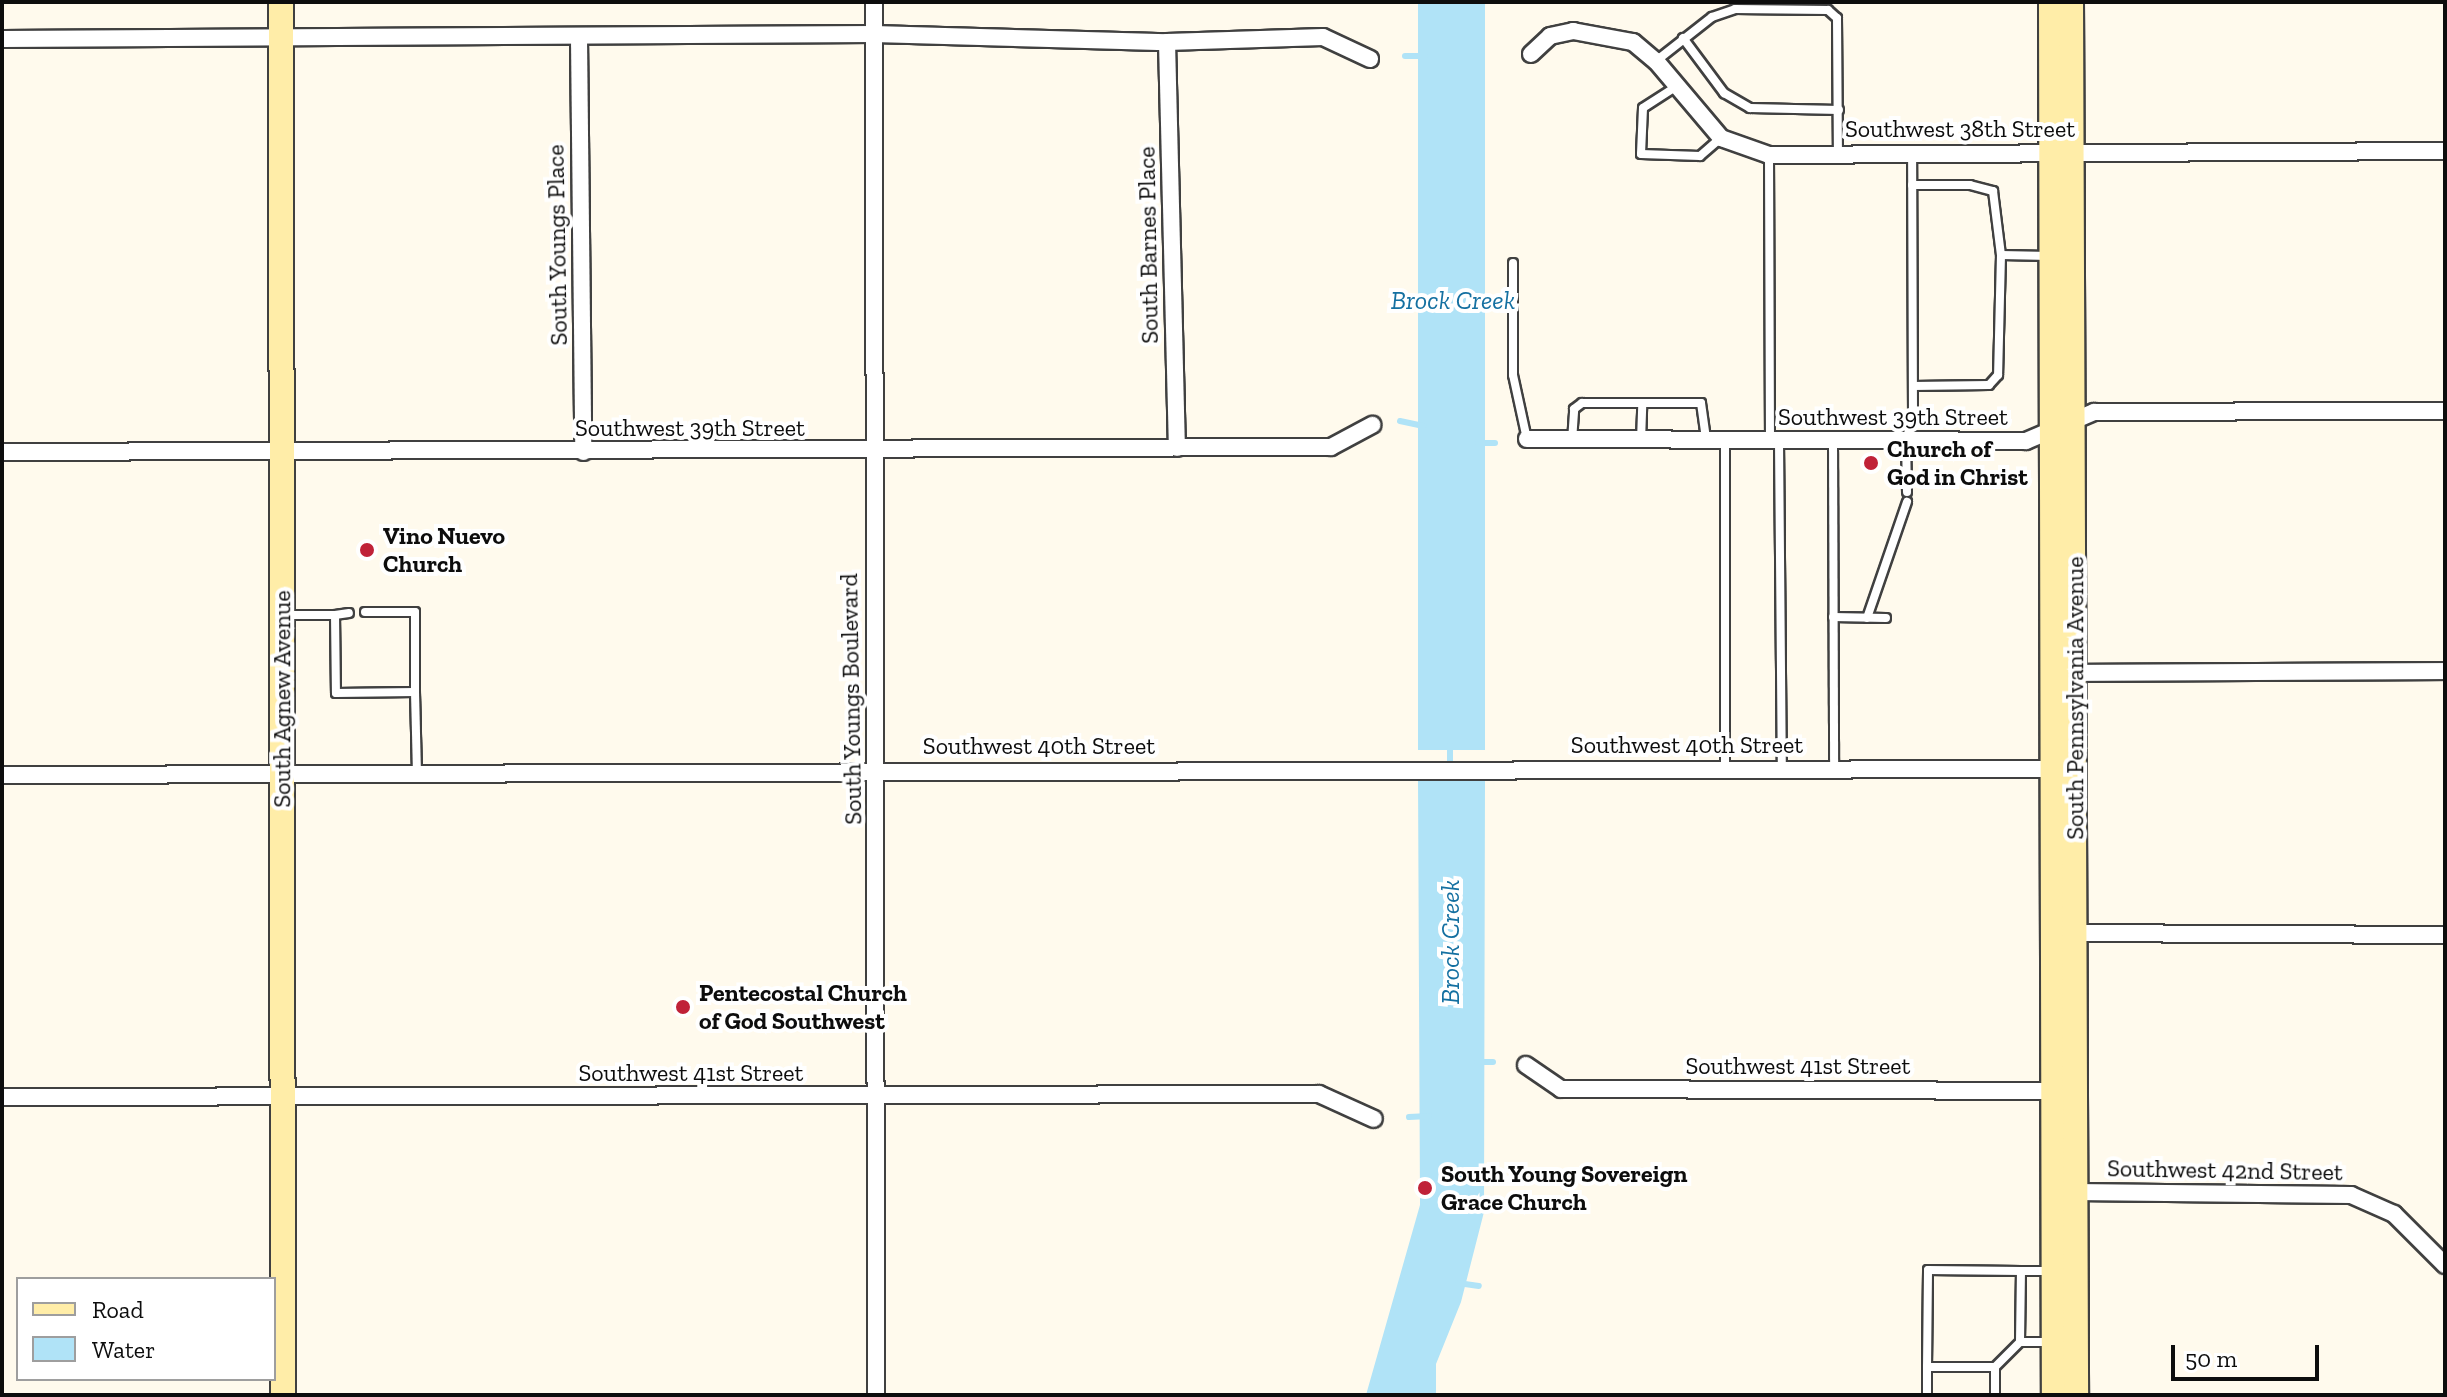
<!DOCTYPE html>
<style>
body{margin:0}
#map{position:relative;width:2447px;height:1397px;overflow:hidden;background:#fffaed;font-family:"Zilla Slab",serif}
div>[style]{position:absolute}
[style*='--x']{left:calc(var(--x)*1px);top:calc(var(--y)*1px);width:calc(var(--w)*1px);rotate:calc(var(--a)*1deg)}
.water>*{inset:0;background:#b0e3f7;transform-origin:0 0}
.stream>*{height:6px;margin:-3px;padding:0 3px;transform-origin:3px;border-radius:3px;background:#b0e3f7}
.roads{filter:drop-shadow(2px 0 #404040) drop-shadow(-2px 0 #404040) drop-shadow(0 2px #404040) drop-shadow(0 -2px #404040)}
.lane>*{height:8px;margin:-4px;padding:0 4px;transform-origin:4px;border-radius:4px;background:#fff}
.street>*{height:16px;margin:-8px;padding:0 8px;transform-origin:8px;border-radius:8px;background:#fff}
.secondary>*{height:24px;margin:-12px;padding:0 12px;transform-origin:12px;border-radius:12px;background:#ffeda8}
.dots>*{width:22px;height:22px;translate:-50% -50%;box-sizing:border-box;border:4px solid #fff;border-radius:50%}
span{translate:-50% -50%;white-space:nowrap;text-align:center;line-height:1.15;-webkit-text-stroke:8px #fff;paint-order:stroke}
.street-label{font-size:24px;color:#0d0d0d}
.poi-label{font-size:24px;color:#0d0d0d;font-weight:700}
.left{translate:0 -50%;text-align:left}
.water-label{font-size:26px;color:#1470a1;font-style:italic}
.frame{position:absolute;inset:0;border:4px solid #0d0d0d;pointer-events:none}
.legend{position:absolute;left:16px;top:1277px;width:260px;height:104px;box-sizing:border-box;background:#fff;border:2px solid #9e9e9e;margin:0;padding:10px 14px;list-style:none;font-size:24px;color:#0d0d0d}
.legend li{display:flex;align-items:center;gap:16px;height:40px}
.legend b{width:40px;border:2px solid #9e9e9e}
.scale{position:absolute;left:2171px;top:1345px;width:148px;height:36px;box-sizing:border-box;border:4px solid #0d0d0d;border-top:0;padding-left:10px;font-size:24px;line-height:28px;white-space:nowrap;color:#0d0d0d;-webkit-text-stroke:6px #fff;paint-order:stroke}
</style>
<div id="map">
<div class="water">
<i style="left:1418px;top:2px;width:67px;height:748px"></i>
<i style="clip-path:polygon(1418px 780px,1485px 780px,1484px 1212px,1461px 1302px,1436px 1364px,1436px 1395px,1366px 1395px,1420px 1205px)"></i>
</div>
<div class="stream">
<i style="--x:1405;--y:56;--w:20;--a:0"></i>
<i style="--x:1400;--y:421;--w:24;--a:12"></i>
<i style="--x:1478;--y:443;--w:17;--a:0"></i>
<i style="--x:1450;--y:745;--w:25;--a:90"></i>
<i style="--x:1477;--y:1062;--w:16;--a:0"></i>
<i style="--x:1409;--y:1117;--w:20;--a:-3"></i>
<i style="--x:1458;--y:1283;--w:21;--a:8"></i>
</div>
<div class="roads">
<div class="lane">
<i style="--x:1683;--y:38;--w:69;--a:53.3"></i>
<i style="--x:1724;--y:93;--w:30;--a:30"></i>
<i style="--x:1750;--y:108;--w:89;--a:1.3"></i>
<i style="--x:1656;--y:61;--w:71;--a:-38.2"></i>
<i style="--x:1712;--y:17;--w:24;--a:-19"></i>
<i style="--x:1735;--y:9;--w:93;--a:0.6"></i>
<i style="--x:1828;--y:10;--w:12;--a:42"></i>
<i style="--x:1837;--y:18;--w:136;--a:89.6"></i>
<i style="--x:1677;--y:86;--w:40;--a:147.1"></i>
<i style="--x:1643;--y:108;--w:46;--a:92.5"></i>
<i style="--x:1641;--y:154;--w:59;--a:1.9"></i>
<i style="--x:1700;--y:156;--w:28;--a:-41"></i>
<i style="--x:1769;--y:155;--w:287;--a:89.8"></i>
<i style="--x:1912;--y:185;--w:58;--a:0"></i>
<i style="--x:1970;--y:185;--w:24;--a:15"></i>
<i style="--x:1993;--y:191;--w:64;--a:82.9"></i>
<i style="--x:2001;--y:255;--w:120;--a:91.4"></i>
<i style="--x:1998;--y:375;--w:13;--a:132"></i>
<i style="--x:1989;--y:385;--w:76;--a:179.2"></i>
<i style="--x:2001;--y:255;--w:49;--a:1.2"></i>
<i style="--x:1513;--y:263;--w:112;--a:90"></i>
<i style="--x:1513;--y:375;--w:66;--a:77.7"></i>
<i style="--x:1572;--y:441;--w:32;--a:-86"></i>
<i style="--x:1574;--y:409;--w:10;--a:-37"></i>
<i style="--x:1582;--y:403;--w:119;--a:0"></i>
<i style="--x:1701;--y:403;--w:36;--a:82"></i>
<i style="--x:1641;--y:441;--w:38;--a:-88"></i>
<i style="--x:1725;--y:442;--w:327;--a:90"></i>
<i style="--x:1779;--y:442;--w:327;--a:89.5"></i>
<i style="--x:1833;--y:442;--w:327;--a:89.8"></i>
<i style="--x:1907;--y:492;--w:50;--a:-91.1"></i>
<i style="--x:1906;--y:442;--w:29;--a:-76"></i>
<i style="--x:1913;--y:414;--w:260;--a:-90.2"></i>
<i style="--x:365;--y:612;--w:50;--a:0"></i>
<i style="--x:415;--y:612;--w:80;--a:90"></i>
<i style="--x:283;--y:615;--w:52;--a:0"></i>
<i style="--x:335;--y:615;--w:78;--a:89.3"></i>
<i style="--x:336;--y:693;--w:79;--a:-0.7"></i>
<i style="--x:415;--y:692;--w:80;--a:88.6"></i>
<i style="--x:335;--y:615;--w:14;--a:-8"></i>
<i style="--x:1833;--y:617;--w:53;--a:1.1"></i>
<i style="--x:1867;--y:618;--w:123;--a:-71"></i>
<i style="--x:2020;--y:1342;--w:71;--a:-89.2"></i>
<i style="--x:2021;--y:1271;--w:31;--a:0"></i>
<i style="--x:1927;--y:1367;--w:97;--a:-89.4"></i>
<i style="--x:1928;--y:1270;--w:93;--a:0.6"></i>
<i style="--x:1995;--y:1367;--w:35;--a:-45"></i>
<i style="--x:2020;--y:1342;--w:31;--a:0"></i>
<i style="--x:1927;--y:1395;--w:28;--a:-90"></i>
<i style="--x:1927;--y:1367;--w:68;--a:0"></i>
<i style="--x:1995;--y:1367;--w:28;--a:90"></i>
</div>
<div class="street">
<i style="--x:874;--y:2;--w:1393;--a:89.92"></i>
<i style="--x:579;--y:38;--w:414;--a:89.4"></i>
<i style="--x:2;--y:39;--w:872;--a:-0.33"></i>
<i style="--x:874;--y:34;--w:293;--a:1.6"></i>
<i style="--x:1167;--y:42;--w:156;--a:-1.8"></i>
<i style="--x:1323;--y:37;--w:52;--a:25.1"></i>
<i style="--x:1167;--y:42;--w:406;--a:88.6"></i>
<i style="--x:1531;--y:54;--w:26;--a:-43"></i>
<i style="--x:1550;--y:36;--w:24;--a:-12"></i>
<i style="--x:1573;--y:31;--w:61;--a:10.4"></i>
<i style="--x:1633;--y:42;--w:30;--a:40"></i>
<i style="--x:1656;--y:61;--w:101;--a:49.8"></i>
<i style="--x:1721;--y:138;--w:51;--a:19.5"></i>
<i style="--x:1769;--y:155;--w:676;--a:-0.34"></i>
<i style="--x:1527;--y:439;--w:499;--a:0.2"></i>
<i style="--x:2026;--y:441;--w:74;--a:-23.1"></i>
<i style="--x:2094;--y:412;--w:351;--a:-0.2"></i>
<i style="--x:2;--y:452;--w:1329;--a:-0.22"></i>
<i style="--x:1331;--y:447;--w:47;--a:-28.2"></i>
<i style="--x:2067;--y:673;--w:378;--a:-0.3"></i>
<i style="--x:2;--y:775;--w:2061;--a:-0.17"></i>
<i style="--x:2067;--y:933;--w:378;--a:0.3"></i>
<i style="--x:1526;--y:1065;--w:42;--a:34.4"></i>
<i style="--x:1561;--y:1089;--w:502;--a:0.23"></i>
<i style="--x:2;--y:1097;--w:1317;--a:-0.13"></i>
<i style="--x:1319;--y:1094;--w:60;--a:24.4"></i>
<i style="--x:2074;--y:1192;--w:277;--a:0.6"></i>
<i style="--x:2351;--y:1195;--w:47;--a:23.8"></i>
<i style="--x:2394;--y:1214;--w:72;--a:45"></i>
</div>
<div class="secondary">
<i style="--x:281;--y:2;--w:1393;--a:89.92"></i>
<i style="--x:2051;--y:2;--w:1393;--a:89.88"></i>
<i style="--x:2071;--y:2;--w:1393;--a:89.79"></i>
</div>
</div>
<div class="dots">
<i style="left:1871px;top:463px;background:#c02238"></i>
<i style="left:367px;top:550px;background:#c02238"></i>
<i style="left:683px;top:1007px;background:#c02238"></i>
<i style="left:1425px;top:1188px;background:#c02238"></i>
</div>
<div class="street-label">
<span style="left:1960px;top:129px">Southwest 38th Street</span>
<span style="left:557px;top:245px;rotate:-91deg">South Youngs Place</span>
<span style="left:1148px;top:245px;rotate:-91deg">South Barnes Place</span>
<span style="left:1893px;top:417px">Southwest 39th Street</span>
<span style="left:690px;top:428px">Southwest 39th Street</span>
<span style="left:2075px;top:698px;rotate:-90deg">South Pennsylvania Avenue</span>
<span style="left:282px;top:699px;rotate:-90deg">South Agnew Avenue</span>
<span style="left:851px;top:699px;rotate:-91deg">South Youngs Boulevard</span>
<span style="left:1687px;top:745px">Southwest 40th Street</span>
<span style="left:1039px;top:746px">Southwest 40th Street</span>
<span style="left:1798px;top:1066px">Southwest 41st Street</span>
<span style="left:691px;top:1073px">Southwest 41st Street</span>
<span style="left:2225px;top:1170px;rotate:1deg">Southwest 42nd Street</span>
</div>
<div class="poi-label">
<span class="left" style="left:1887px;top:463px">Church of<br>God in Christ</span>
<span class="left" style="left:383px;top:550px">Vino Nuevo<br>Church</span>
<span class="left" style="left:699px;top:1007px">Pentecostal Church<br>of God Southwest</span>
<span class="left" style="left:1441px;top:1188px">South Young Sovereign<br>Grace Church</span>
</div>
<div class="water-label">
<span style="left:1453px;top:301px">Brock Creek</span>
<span style="left:1451px;top:942px;rotate:-90deg">Brock Creek</span>
</div>
<div class="frame"></div>
<ul class="legend">
<li><b style="height:10px;background:#ffeda8"></b>Road</li>
<li><b style="height:22px;background:#b0e3f7"></b>Water</li>
</ul>
<div class="scale">50 m</div>
</div>
